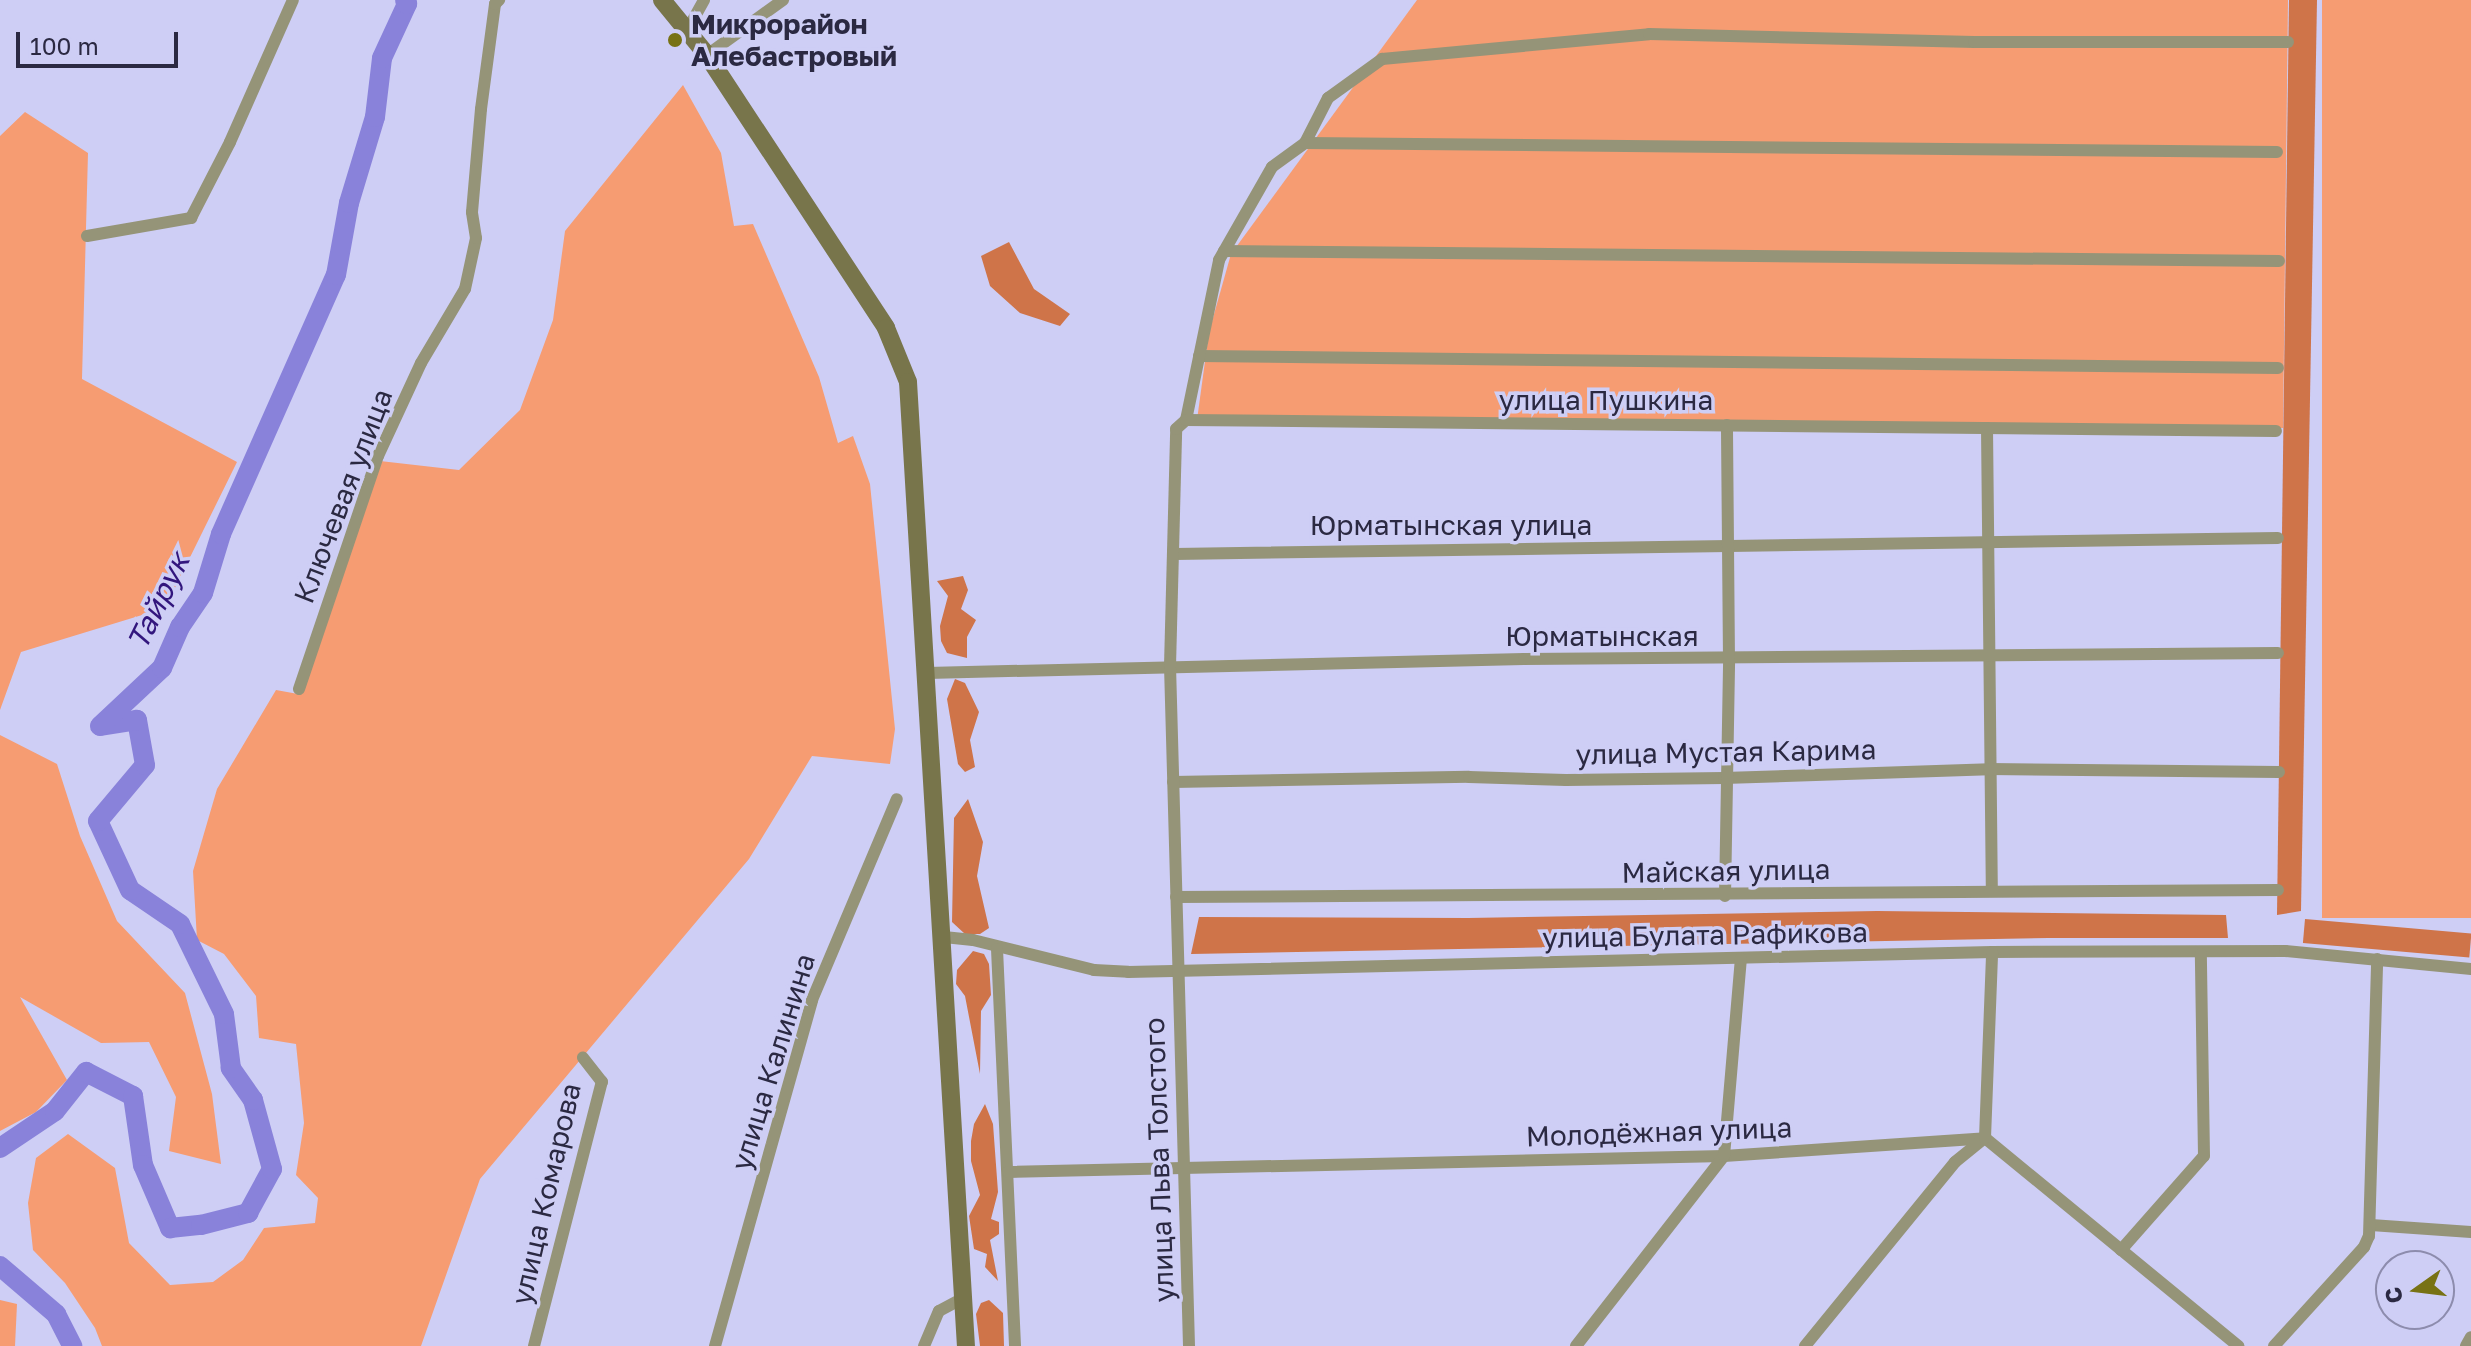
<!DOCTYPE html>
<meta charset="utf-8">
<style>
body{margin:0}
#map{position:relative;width:2471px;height:1346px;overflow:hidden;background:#cecef5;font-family:"Golos Text",sans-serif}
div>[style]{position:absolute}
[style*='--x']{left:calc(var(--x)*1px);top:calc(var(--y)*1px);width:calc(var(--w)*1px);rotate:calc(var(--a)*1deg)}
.green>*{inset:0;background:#f69c72;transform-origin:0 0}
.forest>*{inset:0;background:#cf7449;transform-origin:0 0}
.river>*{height:20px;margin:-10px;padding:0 10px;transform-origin:10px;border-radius:10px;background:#8982da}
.street>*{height:12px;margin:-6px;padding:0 6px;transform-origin:6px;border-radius:6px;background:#959478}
.secondary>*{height:18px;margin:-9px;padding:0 9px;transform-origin:9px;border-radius:9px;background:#78754b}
.dots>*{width:22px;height:22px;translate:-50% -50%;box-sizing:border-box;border:4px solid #cecef5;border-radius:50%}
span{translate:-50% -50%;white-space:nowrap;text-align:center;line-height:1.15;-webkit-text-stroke:7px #cecef5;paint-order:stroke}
.poi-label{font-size:28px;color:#2b2942;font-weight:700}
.left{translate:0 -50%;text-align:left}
.street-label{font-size:28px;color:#2b2942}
.water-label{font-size:30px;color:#32167d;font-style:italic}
.north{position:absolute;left:2375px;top:1250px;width:80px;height:80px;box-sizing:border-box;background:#cecef5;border:2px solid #8d8cad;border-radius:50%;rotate:256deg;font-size:22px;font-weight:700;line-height:32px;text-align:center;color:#2b2942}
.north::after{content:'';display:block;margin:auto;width:28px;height:36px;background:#787214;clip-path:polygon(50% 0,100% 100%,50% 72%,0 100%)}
.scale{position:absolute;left:16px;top:32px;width:162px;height:36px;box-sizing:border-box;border:4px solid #2b2942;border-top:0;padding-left:10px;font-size:24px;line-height:28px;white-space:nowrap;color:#2b2942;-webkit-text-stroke:6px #cecef5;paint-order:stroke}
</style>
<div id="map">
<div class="green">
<i style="clip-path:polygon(1417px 0,2288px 0,2283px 428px,1197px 420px,1209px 332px,1231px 254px)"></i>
<i style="left:2322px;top:0;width:149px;height:918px"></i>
<i style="clip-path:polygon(683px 85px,721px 153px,734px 226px,753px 224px,819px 377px,838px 443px,853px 436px,870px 484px,895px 729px,890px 764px,812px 756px,749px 859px,480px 1179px,421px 1346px,102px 1346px,95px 1328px,65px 1283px,33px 1250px,28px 1203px,36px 1158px,68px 1134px,115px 1168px,129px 1243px,170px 1285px,213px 1282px,243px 1260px,264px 1228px,315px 1223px,318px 1198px,296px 1175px,304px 1123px,296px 1044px,259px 1038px,256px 996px,224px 954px,197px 940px,193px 871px,217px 789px,276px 690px,298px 694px,380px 461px,459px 470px,520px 410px,553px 320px,565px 231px)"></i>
<i style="clip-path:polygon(25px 112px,88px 153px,82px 379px,237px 462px,165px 608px,21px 652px,0 710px,0 136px)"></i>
<i style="clip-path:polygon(0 735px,57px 764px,80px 836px,117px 921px,185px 993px,212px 1094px,221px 1164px,169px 1151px,176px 1097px,149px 1042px,101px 1043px,20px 997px,67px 1080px,36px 1112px,0 1131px)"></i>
<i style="clip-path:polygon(0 1300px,17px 1304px,15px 1346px,0 1346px)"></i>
</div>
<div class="forest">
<i style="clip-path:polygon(2289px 0,2317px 0,2301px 911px,2277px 915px)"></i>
<i style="clip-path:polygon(1009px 242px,1034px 289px,1070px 314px,1060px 326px,1020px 313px,990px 286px,981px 256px)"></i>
<i style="clip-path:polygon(963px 576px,968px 590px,961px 609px,976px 620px,967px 637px,967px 658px,947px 653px,941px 641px,940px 626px,948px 596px,937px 581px)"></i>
<i style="clip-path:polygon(955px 679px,965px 683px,979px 712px,970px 740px,975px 767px,965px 772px,958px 764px,947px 699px)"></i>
<i style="clip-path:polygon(968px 799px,983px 842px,977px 876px,989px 928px,980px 934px,965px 934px,952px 922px,954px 818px)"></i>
<i style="clip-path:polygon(1877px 911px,2226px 915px,2228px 938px,2048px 938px,1191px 954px,1199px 917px,1468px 918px)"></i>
<i style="left:2305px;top:919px;width:167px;height:24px;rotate:5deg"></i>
<i style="clip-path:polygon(973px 951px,984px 954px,989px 964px,991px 995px,981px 1011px,980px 1074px,965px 996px,956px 984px,957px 970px)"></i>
<i style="clip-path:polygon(985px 1104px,993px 1124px,998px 1192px,991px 1219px,999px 1222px,999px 1234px,990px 1240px,998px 1281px,985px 1267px,987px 1254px,974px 1249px,969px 1216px,980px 1195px,971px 1161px,971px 1141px,974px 1124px)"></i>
<i style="clip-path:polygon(989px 1300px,1003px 1313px,1004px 1346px,980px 1346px,976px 1314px,981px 1303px)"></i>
</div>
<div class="river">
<i style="--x:0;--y:1148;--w:66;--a:-33.9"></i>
<i style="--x:55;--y:1111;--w:50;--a:-51.5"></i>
<i style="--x:86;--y:1072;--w:53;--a:27.1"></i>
<i style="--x:133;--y:1096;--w:70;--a:81.8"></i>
<i style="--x:143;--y:1165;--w:69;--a:66.8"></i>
<i style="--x:170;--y:1228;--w:31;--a:-6"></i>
<i style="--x:201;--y:1225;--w:49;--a:-14.3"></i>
<i style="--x:248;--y:1213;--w:50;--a:-61.4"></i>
<i style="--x:272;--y:1169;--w:72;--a:-105.4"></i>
<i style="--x:253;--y:1100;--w:39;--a:-125"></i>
<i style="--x:231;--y:1068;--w:54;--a:-97.4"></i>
<i style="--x:224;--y:1014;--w:100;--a:-116.1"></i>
<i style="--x:180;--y:924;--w:60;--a:-145.8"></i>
<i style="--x:130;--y:890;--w:76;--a:-114.9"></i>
<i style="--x:98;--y:821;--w:73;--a:-50"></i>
<i style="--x:145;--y:765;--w:46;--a:-100.1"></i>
<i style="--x:137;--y:720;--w:37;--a:171"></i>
<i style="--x:100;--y:726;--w:85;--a:-43.1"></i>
<i style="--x:162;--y:668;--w:45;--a:-66.3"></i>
<i style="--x:180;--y:627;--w:41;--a:-55.9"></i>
<i style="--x:203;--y:593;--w:62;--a:-73"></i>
<i style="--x:221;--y:534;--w:283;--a:-66.1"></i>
<i style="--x:336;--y:275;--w:73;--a:-79.8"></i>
<i style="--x:349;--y:203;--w:90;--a:-73.2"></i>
<i style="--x:375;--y:117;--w:59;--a:-83.2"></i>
<i style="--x:382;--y:58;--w:60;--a:-65.2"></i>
<i style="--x:407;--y:4;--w:4;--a:-117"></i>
<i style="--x:0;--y:1266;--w:74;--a:40.6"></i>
<i style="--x:56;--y:1314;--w:36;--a:63"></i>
</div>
<div class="street">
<i style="--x:688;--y:29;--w:33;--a:-61"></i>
<i style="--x:707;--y:55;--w:94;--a:-35.9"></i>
<i style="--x:1305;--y:143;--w:51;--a:-62.9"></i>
<i style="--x:1328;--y:98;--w:67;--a:-35.8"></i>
<i style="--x:1382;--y:59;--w:268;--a:-5.3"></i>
<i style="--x:1649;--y:34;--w:325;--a:1.4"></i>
<i style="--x:1974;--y:42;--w:314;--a:0"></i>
<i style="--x:87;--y:236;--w:106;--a:-9.8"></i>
<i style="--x:191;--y:218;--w:85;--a:-62.8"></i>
<i style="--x:230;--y:142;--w:155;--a:-66.1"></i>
<i style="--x:1224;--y:251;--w:1055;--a:0.54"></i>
<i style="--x:1199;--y:356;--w:1079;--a:0.64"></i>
<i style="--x:1186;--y:420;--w:163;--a:-78.3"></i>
<i style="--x:1219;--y:260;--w:107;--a:-60.3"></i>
<i style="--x:1272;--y:167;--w:41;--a:-36"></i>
<i style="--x:1305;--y:143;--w:972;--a:0.53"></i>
<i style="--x:1987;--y:428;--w:463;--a:89.4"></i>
<i style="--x:1175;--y:554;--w:1103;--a:-0.83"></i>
<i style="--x:927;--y:673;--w:597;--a:-1.34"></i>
<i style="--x:1524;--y:659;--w:754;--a:-0.46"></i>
<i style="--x:299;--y:689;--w:246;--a:-71.3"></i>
<i style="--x:378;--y:456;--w:102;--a:-65.2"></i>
<i style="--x:421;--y:363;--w:86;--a:-59.3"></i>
<i style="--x:465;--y:289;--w:52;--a:-77.8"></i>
<i style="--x:476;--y:238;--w:26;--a:-99"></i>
<i style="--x:472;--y:212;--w:103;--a:-85"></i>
<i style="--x:481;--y:109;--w:106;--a:-82.4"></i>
<i style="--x:495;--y:4;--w:6;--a:-45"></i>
<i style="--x:1173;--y:782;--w:296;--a:-1"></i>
<i style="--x:1469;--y:777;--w:97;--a:1.8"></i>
<i style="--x:1566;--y:780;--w:158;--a:-0.7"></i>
<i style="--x:1724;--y:778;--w:265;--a:-1.9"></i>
<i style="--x:1989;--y:769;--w:290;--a:0.6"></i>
<i style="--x:1725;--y:896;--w:236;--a:-89"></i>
<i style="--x:1729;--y:660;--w:235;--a:-90.5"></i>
<i style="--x:1176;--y:897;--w:1102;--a:-0.36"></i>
<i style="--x:944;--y:937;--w:29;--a:6"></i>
<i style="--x:973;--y:940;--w:125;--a:13.9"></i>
<i style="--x:1094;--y:970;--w:34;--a:3"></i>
<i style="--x:1128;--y:972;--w:864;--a:-1.33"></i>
<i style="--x:1992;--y:952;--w:293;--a:-0.2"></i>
<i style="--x:2285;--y:951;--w:187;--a:5.5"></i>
<i style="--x:997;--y:949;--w:397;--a:87.4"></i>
<i style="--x:1008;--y:1172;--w:716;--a:-1.28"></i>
<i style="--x:1724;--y:1156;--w:262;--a:-3.9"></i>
<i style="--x:1985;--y:1138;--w:328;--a:39.4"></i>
<i style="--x:2371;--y:1225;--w:100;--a:4"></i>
<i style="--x:2121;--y:1250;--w:125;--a:-48.6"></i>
<i style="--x:2204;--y:1156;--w:202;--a:-90.9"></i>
<i style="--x:534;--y:1346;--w:273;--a:-75.6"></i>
<i style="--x:602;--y:1082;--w:31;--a:-128"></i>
<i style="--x:715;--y:1346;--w:359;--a:-74.3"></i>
<i style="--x:812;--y:1000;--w:218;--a:-67.1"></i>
<i style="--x:924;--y:1346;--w:38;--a:-67"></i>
<i style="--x:939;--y:1311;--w:26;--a:-28"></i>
<i style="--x:1189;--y:1346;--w:680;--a:-91.6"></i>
<i style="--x:1170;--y:666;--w:237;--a:-88.5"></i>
<i style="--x:1176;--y:429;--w:13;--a:-42"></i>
<i style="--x:1186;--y:420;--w:1090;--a:0.58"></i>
<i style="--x:1576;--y:1346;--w:241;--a:-52.1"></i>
<i style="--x:1724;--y:1156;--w:198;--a:-85.1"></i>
<i style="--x:1805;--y:1346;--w:237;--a:-50.8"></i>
<i style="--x:1955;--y:1162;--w:38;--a:-39"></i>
<i style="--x:1985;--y:1138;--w:186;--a:-87.8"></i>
<i style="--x:2274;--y:1346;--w:134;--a:-47.7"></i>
<i style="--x:2364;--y:1247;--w:12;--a:-66"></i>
<i style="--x:2369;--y:1236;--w:277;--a:-88.3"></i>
<i style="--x:2466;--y:1346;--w:10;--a:-61"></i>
</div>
<div class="secondary">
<i style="--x:662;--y:0;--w:71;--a:50.7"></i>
<i style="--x:707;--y:55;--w:326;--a:56.7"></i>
<i style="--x:886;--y:328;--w:58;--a:67.8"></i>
<i style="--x:908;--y:382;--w:966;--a:86.56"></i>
</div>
<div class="dots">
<i style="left:675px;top:40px;background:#787214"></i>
</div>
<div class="poi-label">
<span class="left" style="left:691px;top:40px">Микрорайон<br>Алебастровый</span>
</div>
<div class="street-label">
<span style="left:1606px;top:400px">улица Пушкина</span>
<span style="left:343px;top:496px;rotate:-69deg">Ключевая улица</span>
<span style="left:1451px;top:525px">Юрматынская улица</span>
<span style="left:1602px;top:636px">Юрматынская</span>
<span style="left:1726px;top:752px;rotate:-1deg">улица Мустая Карима</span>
<span style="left:1726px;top:871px;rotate:-1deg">Майская улица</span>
<span style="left:1705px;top:935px;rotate:-1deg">улица Булата Рафикова</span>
<span style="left:773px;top:1062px;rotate:-73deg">улица Калинина</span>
<span style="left:1659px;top:1132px;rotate:-2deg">Молодёжная улица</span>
<span style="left:1159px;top:1160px;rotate:-92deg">улица Льва Толстого</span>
<span style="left:546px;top:1194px;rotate:-77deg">улица Комарова</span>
</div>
<div class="water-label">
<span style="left:158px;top:601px;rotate:-64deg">Тайрук</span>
</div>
<div class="north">С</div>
<div class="scale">100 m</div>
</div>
